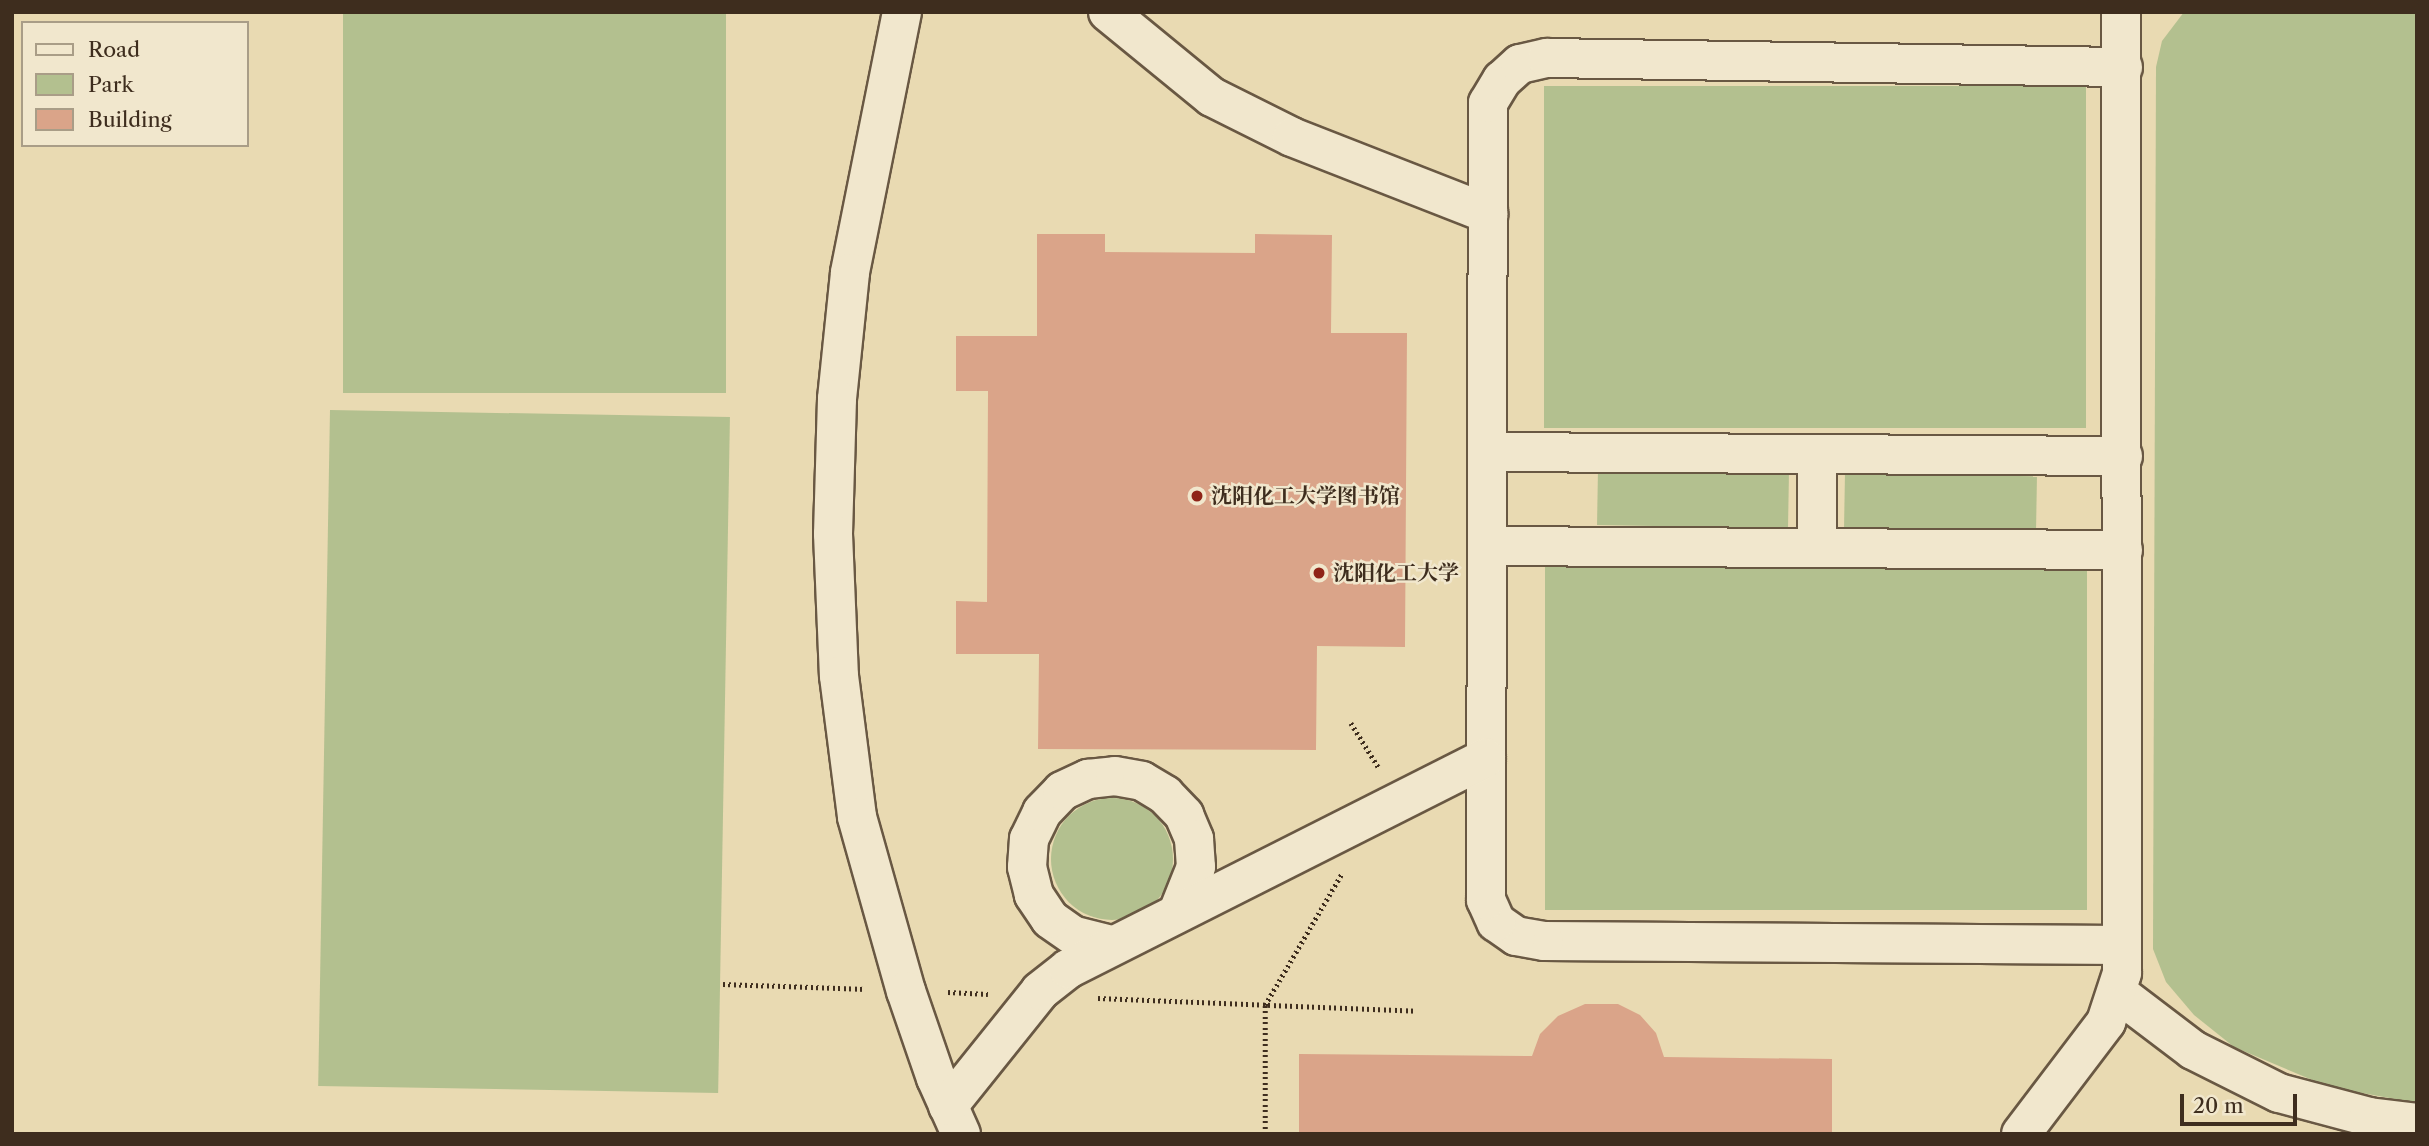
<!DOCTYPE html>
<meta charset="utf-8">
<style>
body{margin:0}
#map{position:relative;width:2429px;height:1146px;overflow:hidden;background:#e9dab2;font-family:"Libre Caslon Text","Noto Serif SC",serif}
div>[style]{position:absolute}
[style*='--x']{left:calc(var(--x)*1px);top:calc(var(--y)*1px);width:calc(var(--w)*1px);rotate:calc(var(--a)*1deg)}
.green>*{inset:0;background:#b3c08f;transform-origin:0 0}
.round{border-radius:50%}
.building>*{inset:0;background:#daa489}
.path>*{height:4.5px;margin-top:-2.25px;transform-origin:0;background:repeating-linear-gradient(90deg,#3e2d1e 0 2px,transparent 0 5.5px)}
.roads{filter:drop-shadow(2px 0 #695843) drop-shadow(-2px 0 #695843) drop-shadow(0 2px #695843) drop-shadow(0 -2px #695843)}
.street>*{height:38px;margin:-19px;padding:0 19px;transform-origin:19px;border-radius:19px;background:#f1e7cd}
.dots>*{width:19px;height:19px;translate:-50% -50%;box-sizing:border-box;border:4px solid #f1e7cd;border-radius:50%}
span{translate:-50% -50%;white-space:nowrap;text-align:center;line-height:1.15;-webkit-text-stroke:5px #f1e7cd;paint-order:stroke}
.poi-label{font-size:21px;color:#3e2d1e;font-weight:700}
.left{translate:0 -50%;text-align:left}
.frame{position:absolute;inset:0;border:14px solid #3e2d1e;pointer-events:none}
.legend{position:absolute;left:21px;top:21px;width:228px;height:126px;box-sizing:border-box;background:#f1e7cd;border:2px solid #a99d87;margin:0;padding:9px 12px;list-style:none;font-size:21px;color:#3e2d1e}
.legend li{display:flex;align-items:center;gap:14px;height:35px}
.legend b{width:35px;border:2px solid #a99d87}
.scale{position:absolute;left:2180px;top:1094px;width:117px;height:32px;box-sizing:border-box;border:4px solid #3e2d1e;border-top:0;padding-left:9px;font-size:21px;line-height:24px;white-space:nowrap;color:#3e2d1e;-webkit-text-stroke:5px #f1e7cd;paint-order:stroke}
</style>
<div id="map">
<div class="green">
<i style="left:343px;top:12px;width:383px;height:381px"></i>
<i style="clip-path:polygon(2184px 12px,2417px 12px,2417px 1103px,2329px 1087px,2234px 1047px,2194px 1015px,2166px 982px,2153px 949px,2156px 67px,2162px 41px)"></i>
<i style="left:1544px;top:86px;width:542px;height:342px"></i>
<i style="left:330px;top:410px;width:400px;height:676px;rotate:1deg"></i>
<i style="left:1598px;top:469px;width:191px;height:56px;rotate:1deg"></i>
<i style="left:1845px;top:473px;width:192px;height:56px;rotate:1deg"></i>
<i style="left:1545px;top:567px;width:542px;height:343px"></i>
<i class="round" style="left:1051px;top:798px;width:122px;height:122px"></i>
</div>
<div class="building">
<i style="clip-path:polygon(1037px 234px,1105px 234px,1105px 252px,1255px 253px,1255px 234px,1332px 235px,1331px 333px,1407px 333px,1405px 647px,1317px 646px,1316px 750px,1038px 749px,1039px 654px,956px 654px,956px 601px,987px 602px,988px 391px,956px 391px,956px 336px,1037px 336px)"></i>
<i style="clip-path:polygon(1585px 1004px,1618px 1004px,1640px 1015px,1656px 1033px,1664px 1057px,1832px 1059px,1832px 1134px,1299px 1134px,1299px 1054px,1532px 1056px,1540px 1034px,1558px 1016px)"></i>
</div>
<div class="path">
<i style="--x:1351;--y:723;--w:53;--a:58.1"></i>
<i style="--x:723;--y:984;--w:143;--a:2"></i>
<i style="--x:948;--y:992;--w:40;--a:2.9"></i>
<i style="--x:1098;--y:998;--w:319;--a:2.3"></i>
<i style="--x:1265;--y:1134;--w:129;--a:-90"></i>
<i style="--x:1265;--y:1005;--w:151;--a:-59.7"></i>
</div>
<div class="roads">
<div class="street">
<i style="--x:902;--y:12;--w:266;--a:101.3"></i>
<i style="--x:850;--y:273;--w:127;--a:95.9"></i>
<i style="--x:837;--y:399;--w:135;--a:91.7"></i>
<i style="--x:833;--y:534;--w:142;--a:87.6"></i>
<i style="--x:839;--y:676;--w:142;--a:82.7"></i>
<i style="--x:857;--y:817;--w:181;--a:74.3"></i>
<i style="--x:906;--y:991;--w:92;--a:71"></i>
<i style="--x:936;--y:1078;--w:61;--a:65.9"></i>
<i style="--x:1108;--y:12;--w:134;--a:39.3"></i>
<i style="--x:1212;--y:97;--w:89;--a:26.6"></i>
<i style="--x:1292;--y:137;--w:211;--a:21.4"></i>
<i style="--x:1488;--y:452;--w:635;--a:0.36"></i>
<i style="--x:1817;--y:454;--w:94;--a:90"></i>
<i style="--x:1487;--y:546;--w:636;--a:0.36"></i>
<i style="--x:1111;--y:945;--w:38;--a:-166"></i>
<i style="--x:1074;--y:936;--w:29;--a:-145"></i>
<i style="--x:1050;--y:919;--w:29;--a:-124"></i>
<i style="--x:1034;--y:895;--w:29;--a:-104"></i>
<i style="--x:1027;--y:867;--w:28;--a:-86"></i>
<i style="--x:1029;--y:839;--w:30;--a:-64"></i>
<i style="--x:1042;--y:812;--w:29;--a:-46"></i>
<i style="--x:1062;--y:791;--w:29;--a:-25"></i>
<i style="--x:1088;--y:779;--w:27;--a:-6"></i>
<i style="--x:1115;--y:776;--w:27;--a:10"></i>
<i style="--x:1142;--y:781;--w:27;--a:31"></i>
<i style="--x:1165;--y:795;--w:28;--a:46"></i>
<i style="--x:1184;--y:815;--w:26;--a:67"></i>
<i style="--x:1194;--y:839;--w:28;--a:86"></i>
<i style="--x:1196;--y:867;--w:48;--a:111.8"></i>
<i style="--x:2122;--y:945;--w:578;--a:-179.6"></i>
<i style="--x:1544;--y:941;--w:28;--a:-170"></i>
<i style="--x:1516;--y:936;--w:24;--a:-145"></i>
<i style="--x:1496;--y:922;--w:24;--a:-114"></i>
<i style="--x:1486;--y:900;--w:797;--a:-89.86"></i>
<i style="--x:1488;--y:103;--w:27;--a:-59"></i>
<i style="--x:1502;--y:80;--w:24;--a:-42"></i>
<i style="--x:1520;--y:64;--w:28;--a:-13"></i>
<i style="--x:1547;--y:58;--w:576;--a:0.9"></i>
<i style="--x:2118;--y:993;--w:94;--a:37.2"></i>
<i style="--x:2193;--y:1050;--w:96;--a:26.6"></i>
<i style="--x:2279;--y:1093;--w:93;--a:14.9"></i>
<i style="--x:2369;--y:1117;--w:48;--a:7.1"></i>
<i style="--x:948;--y:1106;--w:147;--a:-51.3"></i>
<i style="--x:1040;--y:991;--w:36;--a:-38"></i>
<i style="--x:1068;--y:969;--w:468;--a:-26.8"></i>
<i style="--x:2021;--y:1134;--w:141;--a:-52.8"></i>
<i style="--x:2106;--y:1022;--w:52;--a:-71.9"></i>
<i style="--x:2122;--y:973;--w:961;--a:-90.06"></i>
</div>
</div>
<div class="dots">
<i style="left:1197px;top:496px;background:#8f2418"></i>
<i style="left:1319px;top:573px;background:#8f2418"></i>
</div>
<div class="poi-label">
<span class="left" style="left:1211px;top:496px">沈阳化工大学图书馆</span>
<span class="left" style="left:1333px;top:573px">沈阳化工大学</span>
</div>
<div class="frame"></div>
<ul class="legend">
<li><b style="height:9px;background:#f1e7cd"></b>Road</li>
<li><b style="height:19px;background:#b3c08f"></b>Park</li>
<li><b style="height:19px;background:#daa489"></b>Building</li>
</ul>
<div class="scale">20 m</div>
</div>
